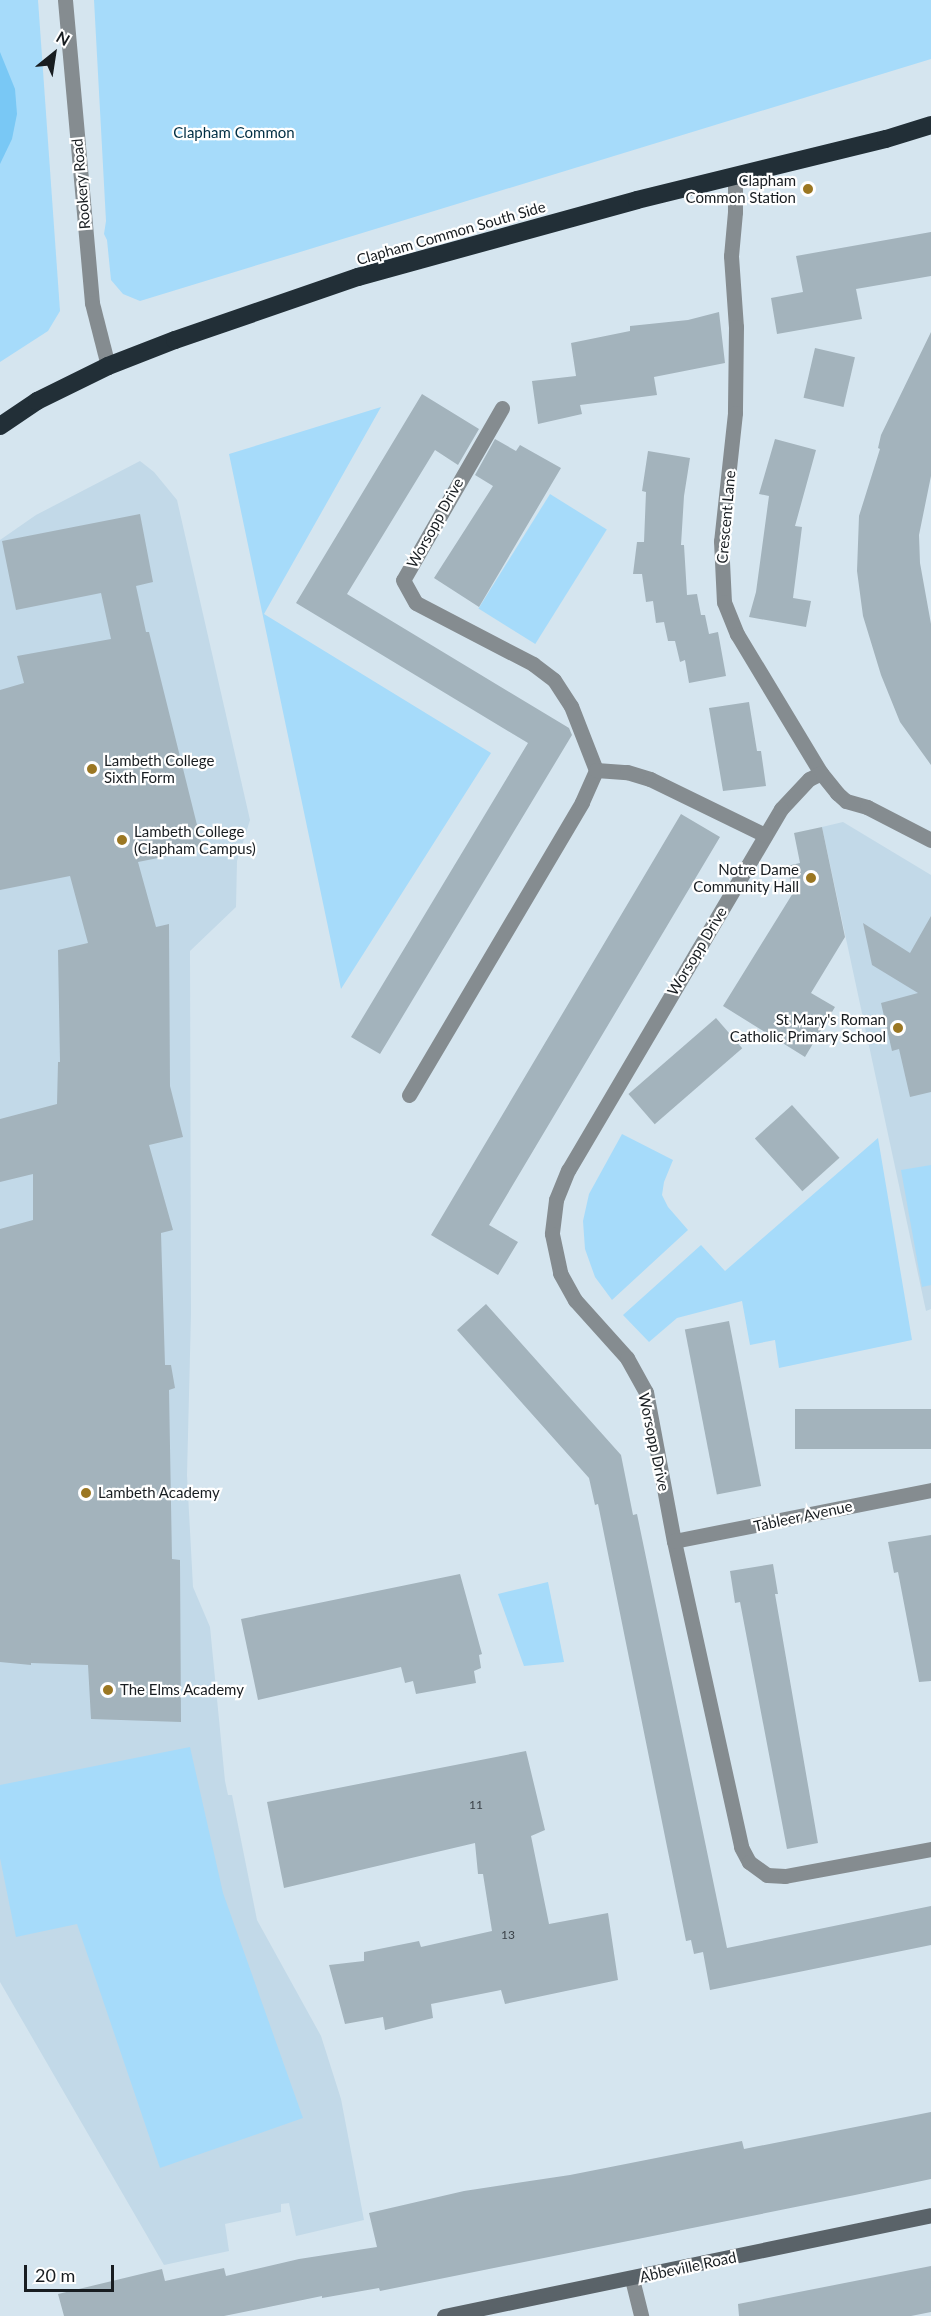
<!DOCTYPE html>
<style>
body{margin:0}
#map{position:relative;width:931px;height:2316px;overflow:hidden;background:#d5e5ef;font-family:Lato,sans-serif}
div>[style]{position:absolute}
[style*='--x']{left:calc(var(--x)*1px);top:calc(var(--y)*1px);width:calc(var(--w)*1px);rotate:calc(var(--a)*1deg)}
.built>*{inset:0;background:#c2d9e8}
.green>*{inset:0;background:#a6dbfa;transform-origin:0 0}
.water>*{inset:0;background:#79c8f5}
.building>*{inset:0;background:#a3b3bc;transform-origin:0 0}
.street>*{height:15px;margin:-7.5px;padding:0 7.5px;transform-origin:7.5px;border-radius:7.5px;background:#858c90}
.secondary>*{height:15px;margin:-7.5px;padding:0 7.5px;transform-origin:7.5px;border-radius:7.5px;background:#5a6369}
.highway>*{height:18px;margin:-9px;padding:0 9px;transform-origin:9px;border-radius:9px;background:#222f37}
.dots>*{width:16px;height:16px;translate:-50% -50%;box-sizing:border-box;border:3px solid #fff;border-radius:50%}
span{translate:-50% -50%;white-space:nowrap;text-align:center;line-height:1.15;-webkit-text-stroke:4.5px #fff;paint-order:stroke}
.number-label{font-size:12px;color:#3b4248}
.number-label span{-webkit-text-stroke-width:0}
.park-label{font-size:15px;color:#002e43}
.poi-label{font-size:15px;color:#181d21}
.right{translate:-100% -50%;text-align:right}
.left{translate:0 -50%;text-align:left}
.street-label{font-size:15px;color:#181d21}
.north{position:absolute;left:24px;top:24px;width:60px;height:60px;-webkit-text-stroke:4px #fff;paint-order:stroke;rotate:30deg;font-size:16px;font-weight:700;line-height:24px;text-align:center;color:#181d21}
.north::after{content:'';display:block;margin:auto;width:21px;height:27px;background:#181d21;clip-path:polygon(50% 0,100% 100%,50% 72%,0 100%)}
.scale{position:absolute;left:24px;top:2265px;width:90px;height:27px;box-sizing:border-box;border:3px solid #181d21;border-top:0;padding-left:8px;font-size:18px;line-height:21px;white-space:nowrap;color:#181d21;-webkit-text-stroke:4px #fff;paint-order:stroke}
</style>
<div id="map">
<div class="built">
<i style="clip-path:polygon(140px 461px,154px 472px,177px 500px,250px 820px,237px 861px,236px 907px,190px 951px,191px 1314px,187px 1475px,193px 1587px,210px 1627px,225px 1781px,228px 1795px,232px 1795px,257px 1920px,321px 2036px,341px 2099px,364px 2220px,296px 2236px,289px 2203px,281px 2204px,281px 2212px,225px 2224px,229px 2251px,164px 2265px,0 1982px,0 540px,36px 515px)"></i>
<i style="clip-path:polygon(843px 822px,931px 875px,931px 1309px,926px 1311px,822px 827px)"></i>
</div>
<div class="green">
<i style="clip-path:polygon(0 0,38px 0,60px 311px,48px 331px,0 362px)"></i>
<i style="clip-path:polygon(94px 0,931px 0,931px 59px,140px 301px,123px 294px,111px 280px,107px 240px,104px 234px,106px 221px)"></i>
<i style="clip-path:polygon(381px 407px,264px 614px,491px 753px,341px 989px,229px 454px)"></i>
<i style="left:550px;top:494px;width:67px;height:135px;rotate:32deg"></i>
<i style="clip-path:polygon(622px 1134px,673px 1160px,664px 1182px,662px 1195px,668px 1207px,688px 1230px,612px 1300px,595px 1277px,585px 1249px,583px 1221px,589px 1194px)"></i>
<i style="clip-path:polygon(878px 1138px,912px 1340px,779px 1368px,775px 1340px,750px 1345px,742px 1301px,677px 1318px,649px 1342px,623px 1315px,701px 1245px,725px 1271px)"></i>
<i style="clip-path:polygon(931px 1165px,931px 1285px,922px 1287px,901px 1170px)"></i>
<i style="clip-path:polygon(548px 1582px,564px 1662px,524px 1666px,498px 1594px)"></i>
<i style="clip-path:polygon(190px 1747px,223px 1893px,303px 2118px,160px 2168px,77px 1924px,16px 1937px,0 1858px,0 1785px)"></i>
</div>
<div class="water">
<i style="clip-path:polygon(0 52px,15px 89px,17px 114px,12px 139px,0 164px)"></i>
</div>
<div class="building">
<i style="clip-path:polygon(931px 232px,931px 276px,856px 289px,862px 319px,777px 334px,771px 298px,803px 292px,796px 256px)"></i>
<i style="clip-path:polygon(719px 312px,725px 363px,654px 377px,657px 395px,580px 405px,582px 414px,538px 424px,532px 381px,576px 376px,571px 343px,630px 331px,630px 326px,688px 320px)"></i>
<i style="clip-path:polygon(931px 332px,931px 476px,919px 535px,920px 563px,931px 624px,931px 765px,900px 722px,881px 675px,863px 616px,857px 571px,859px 516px,880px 449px,878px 448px,881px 435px)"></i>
<i style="left:815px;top:348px;width:41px;height:51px;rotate:13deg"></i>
<i style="clip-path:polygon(422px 394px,479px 429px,458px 465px,435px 450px,347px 594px,569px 728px,572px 735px,380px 1054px,351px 1037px,528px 743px,296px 603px)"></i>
<i style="clip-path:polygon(495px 439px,516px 451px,520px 445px,561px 468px,479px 607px,434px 578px,493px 486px,475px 475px)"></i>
<i style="clip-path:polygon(775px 439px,816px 450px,795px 526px,802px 527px,793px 598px,811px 601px,806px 627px,749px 617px,756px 592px,769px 496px,759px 494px)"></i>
<i style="clip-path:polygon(648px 451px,690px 458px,684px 496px,681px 545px,684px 545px,687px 595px,697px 594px,701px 615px,705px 615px,709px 634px,718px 632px,726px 676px,689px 683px,685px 660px,680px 662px,675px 641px,668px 641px,664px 622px,656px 623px,653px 601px,646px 602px,642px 574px,633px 574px,637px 542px,644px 542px,646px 492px,642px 491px)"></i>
<i style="clip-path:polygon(140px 514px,153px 582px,136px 586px,146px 632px,149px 632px,203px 849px,138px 862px,156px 927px,169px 924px,170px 1086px,183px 1137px,149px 1145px,173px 1230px,161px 1233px,165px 1365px,171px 1365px,175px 1388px,169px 1390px,172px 1559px,180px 1560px,181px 1722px,91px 1719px,88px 1665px,31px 1663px,31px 1665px,0 1662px,0 1229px,33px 1220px,33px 1174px,0 1182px,0 1119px,57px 1104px,58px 1062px,60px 1062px,58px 950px,88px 943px,70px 876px,0 890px,0 690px,24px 683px,17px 656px,111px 639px,101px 593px,16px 610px,2px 541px)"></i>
<i style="clip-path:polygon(749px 702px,757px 751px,761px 751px,766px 786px,723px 791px,709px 708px)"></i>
<i style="clip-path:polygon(681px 814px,720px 837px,489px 1225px,518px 1242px,498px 1275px,431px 1235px)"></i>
<i style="clip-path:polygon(822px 827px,845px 937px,811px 993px,835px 1007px,805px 1057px,723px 1006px,793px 893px,787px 866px,800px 863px,794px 833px)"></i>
<i style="clip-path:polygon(931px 916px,931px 1092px,910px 1097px,899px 1049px,892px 1051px,881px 1003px,918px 993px,872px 965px,863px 923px,910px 953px)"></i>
<i style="left:716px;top:1018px;width:40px;height:116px;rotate:49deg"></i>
<i style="left:792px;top:1105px;width:71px;height:50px;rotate:48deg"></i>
<i style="clip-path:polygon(486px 1304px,621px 1455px,633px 1515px,637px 1514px,727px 1948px,931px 1906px,931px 1945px,710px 1990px,703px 1952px,694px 1954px,691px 1940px,686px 1941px,598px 1504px,595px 1505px,589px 1478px,457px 1330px)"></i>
<i style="left:729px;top:1321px;width:168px;height:45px;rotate:79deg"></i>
<i style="left:931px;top:1409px;width:40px;height:136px;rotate:90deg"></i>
<i style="clip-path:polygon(931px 1535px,931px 1681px,919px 1682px,898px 1572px,894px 1573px,888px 1542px)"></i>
<i style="clip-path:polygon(773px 1564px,778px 1594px,775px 1594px,818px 1843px,787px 1849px,740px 1602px,735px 1603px,730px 1571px)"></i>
<i style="clip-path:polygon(460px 1574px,482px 1654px,479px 1655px,481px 1668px,474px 1671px,476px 1683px,416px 1694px,413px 1681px,405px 1683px,401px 1667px,258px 1700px,241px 1619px)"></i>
<i style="clip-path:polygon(526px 1751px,545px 1830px,531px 1836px,549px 1924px,608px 1913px,618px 1980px,505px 2004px,501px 1990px,431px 2004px,433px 2018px,385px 2030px,383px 2017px,345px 2024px,329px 1965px,364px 1961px,364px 1952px,419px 1941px,421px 1947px,492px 1931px,483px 1874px,478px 1874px,475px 1843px,284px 1888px,267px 1802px)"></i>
<i style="clip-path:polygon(931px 2112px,931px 2179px,855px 2195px,380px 2291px,379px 2288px,322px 2298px,322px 2296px,224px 2316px,64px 2316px,58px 2294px,162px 2269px,165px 2281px,224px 2268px,226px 2276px,299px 2259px,377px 2247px,369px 2213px,464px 2191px,570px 2175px,742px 2141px,744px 2149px)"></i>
<i style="clip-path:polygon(931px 2266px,931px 2312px,911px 2316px,739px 2316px,738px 2304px)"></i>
</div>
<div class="street">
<i style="--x:65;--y:0;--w:304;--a:84.9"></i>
<i style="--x:92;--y:303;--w:65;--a:75.7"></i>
<i style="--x:735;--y:175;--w:37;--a:90"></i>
<i style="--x:735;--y:212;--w:44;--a:95.2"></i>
<i style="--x:731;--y:256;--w:71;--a:86"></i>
<i style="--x:736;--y:327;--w:86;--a:90.7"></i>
<i style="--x:735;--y:413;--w:129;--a:96.2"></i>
<i style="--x:721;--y:541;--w:61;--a:87.2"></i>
<i style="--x:724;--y:602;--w:35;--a:68"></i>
<i style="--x:737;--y:634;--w:162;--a:58.9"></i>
<i style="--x:821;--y:773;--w:26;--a:51"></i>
<i style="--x:837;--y:793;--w:12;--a:42"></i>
<i style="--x:846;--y:801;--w:22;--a:16"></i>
<i style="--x:867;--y:807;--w:72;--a:27.3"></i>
<i style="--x:502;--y:408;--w:198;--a:119.9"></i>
<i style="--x:403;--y:580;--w:26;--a:61"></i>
<i style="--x:416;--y:603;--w:132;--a:27.5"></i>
<i style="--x:533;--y:664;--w:26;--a:37"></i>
<i style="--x:554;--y:680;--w:31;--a:57"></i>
<i style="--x:571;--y:706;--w:69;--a:68.7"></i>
<i style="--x:821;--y:773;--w:13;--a:153"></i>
<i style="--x:809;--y:779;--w:41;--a:133"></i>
<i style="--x:781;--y:809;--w:419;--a:120.5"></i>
<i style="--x:568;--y:1170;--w:32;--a:112"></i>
<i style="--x:556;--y:1200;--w:34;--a:97"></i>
<i style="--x:552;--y:1234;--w:40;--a:78"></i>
<i style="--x:560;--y:1273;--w:31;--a:61"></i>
<i style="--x:575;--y:1300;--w:78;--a:48.1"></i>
<i style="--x:627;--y:1358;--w:39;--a:61"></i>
<i style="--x:646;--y:1392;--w:152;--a:79.4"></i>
<i style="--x:674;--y:1541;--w:313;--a:77.6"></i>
<i style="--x:741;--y:1847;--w:17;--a:62"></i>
<i style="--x:749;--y:1862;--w:22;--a:36"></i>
<i style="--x:767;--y:1875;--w:18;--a:3"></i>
<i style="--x:785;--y:1876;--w:148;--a:-10.5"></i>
<i style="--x:409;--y:1095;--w:340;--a:-59.4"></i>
<i style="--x:582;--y:802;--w:35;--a:-66"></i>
<i style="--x:596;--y:770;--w:31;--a:4"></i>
<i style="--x:627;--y:772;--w:24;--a:17"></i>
<i style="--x:650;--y:779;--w:128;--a:26"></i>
<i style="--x:674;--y:1541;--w:262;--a:-11.2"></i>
<i style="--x:632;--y:2279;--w:38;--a:76"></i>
</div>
<div class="secondary">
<i style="--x:444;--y:2316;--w:497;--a:-11.7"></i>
</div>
<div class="highway">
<i style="--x:0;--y:426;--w:45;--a:-34"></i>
<i style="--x:37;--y:401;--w:79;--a:-26.2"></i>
<i style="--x:108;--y:366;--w:72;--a:-21.2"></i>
<i style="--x:175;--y:340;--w:194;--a:-19"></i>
<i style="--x:358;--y:277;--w:289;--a:-15.4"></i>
<i style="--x:637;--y:200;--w:256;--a:-13.8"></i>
<i style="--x:886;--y:139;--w:47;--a:-17.3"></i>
</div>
<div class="dots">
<i style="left:808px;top:189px;background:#9b7722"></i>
<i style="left:92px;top:769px;background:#9b7722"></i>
<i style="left:122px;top:840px;background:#9b7722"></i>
<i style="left:811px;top:878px;background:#9b7722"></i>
<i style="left:898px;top:1028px;background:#9b7722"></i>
<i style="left:86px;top:1493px;background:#9b7722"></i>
<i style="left:108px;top:1690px;background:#9b7722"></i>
</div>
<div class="number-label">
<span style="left:476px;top:1805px">11</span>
<span style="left:508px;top:1935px">13</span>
</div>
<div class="park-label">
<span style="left:234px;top:133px">Clapham Common</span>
</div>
<div class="poi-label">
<span class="right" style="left:796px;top:189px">Clapham<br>Common Station</span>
<span class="left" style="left:104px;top:769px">Lambeth College<br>Sixth Form</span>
<span class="left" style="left:134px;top:840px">Lambeth College<br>(Clapham Campus)</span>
<span class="right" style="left:799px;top:878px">Notre Dame<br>Community Hall</span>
<span class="right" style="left:886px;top:1028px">St Mary's Roman<br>Catholic Primary School</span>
<span class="left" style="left:98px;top:1493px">Lambeth Academy</span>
<span class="left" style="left:120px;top:1690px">The Elms Academy</span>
</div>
<div class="street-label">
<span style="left:81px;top:184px;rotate:-95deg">Rookery Road</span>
<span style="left:451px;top:233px;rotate:-16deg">Clapham Common South Side</span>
<span style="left:726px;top:517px;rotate:-85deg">Crescent Lane</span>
<span style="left:435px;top:523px;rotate:-61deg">Worsopp Drive</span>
<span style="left:697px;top:951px;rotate:-59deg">Worsopp Drive</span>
<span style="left:654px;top:1442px;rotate:78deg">Worsopp Drive</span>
<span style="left:803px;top:1516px;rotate:-12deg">Tableer Avenue</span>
<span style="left:688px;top:2267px;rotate:-12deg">Abbeville Road</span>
</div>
<div class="north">N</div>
<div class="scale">20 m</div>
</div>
